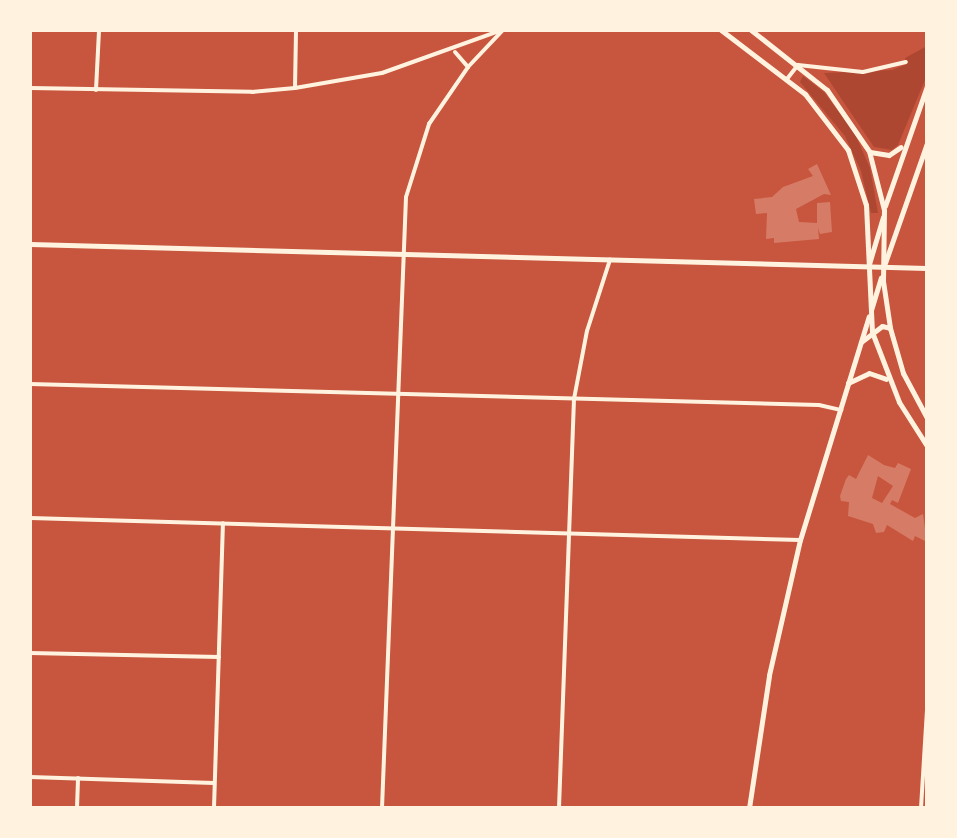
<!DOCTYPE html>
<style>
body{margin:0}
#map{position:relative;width:957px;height:838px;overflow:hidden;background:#c8553d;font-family:"Work Sans",sans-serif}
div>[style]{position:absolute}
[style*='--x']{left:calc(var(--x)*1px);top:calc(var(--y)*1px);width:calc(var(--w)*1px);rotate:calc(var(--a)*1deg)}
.green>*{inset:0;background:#ae4732}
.building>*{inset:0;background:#d67c66}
.minor>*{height:4px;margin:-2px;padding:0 2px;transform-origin:2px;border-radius:2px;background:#fff3e0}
.tertiary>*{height:5px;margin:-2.5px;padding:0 2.5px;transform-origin:2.5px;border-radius:2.5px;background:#fff3e0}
.secondary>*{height:5px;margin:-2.5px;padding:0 2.5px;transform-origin:2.5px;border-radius:2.5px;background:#fff3e0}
span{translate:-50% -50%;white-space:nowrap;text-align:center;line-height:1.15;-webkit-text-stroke:8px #fff3e0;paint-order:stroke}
.frame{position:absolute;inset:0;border:32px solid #fff3e0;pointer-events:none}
</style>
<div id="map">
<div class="green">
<i style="clip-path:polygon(927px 46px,927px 75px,898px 145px,892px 150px,874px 147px,824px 73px,892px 70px,907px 64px,905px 58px)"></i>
<i style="clip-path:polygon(803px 76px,824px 92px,855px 134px,870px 168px,878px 213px,871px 213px,861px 171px,845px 136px,800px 82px)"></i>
</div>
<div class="building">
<i style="clip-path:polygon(817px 164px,831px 195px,824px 194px,796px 209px,799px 222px,817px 223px,817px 203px,830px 202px,832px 232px,820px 234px,818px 228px,819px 239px,774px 243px,774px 238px,766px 239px,767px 213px,756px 214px,754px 199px,772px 197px,783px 187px,813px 176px,808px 169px)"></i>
<i style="clip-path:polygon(evenodd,868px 455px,884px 465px,895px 468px,898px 463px,911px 469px,898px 503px,892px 500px,890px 504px,915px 518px,923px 514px,927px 542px,915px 536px,913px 541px,887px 525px,884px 532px,876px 533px,873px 524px,848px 516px,849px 502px,841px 501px,840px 496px,846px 479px,849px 475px,856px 479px,868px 455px,878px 476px,893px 486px,882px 503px,872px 498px,878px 476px)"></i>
</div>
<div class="minor">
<i style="--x:455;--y:52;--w:20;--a:49"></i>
<i style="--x:787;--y:79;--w:18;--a:-52"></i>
<i style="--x:798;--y:65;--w:65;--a:6.1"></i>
<i style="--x:863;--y:72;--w:44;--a:-13.1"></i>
<i style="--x:30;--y:88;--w:222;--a:1"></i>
<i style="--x:252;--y:92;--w:43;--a:-5.3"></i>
<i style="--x:295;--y:88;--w:88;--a:-9.8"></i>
<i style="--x:382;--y:73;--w:127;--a:-19.7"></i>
<i style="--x:295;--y:88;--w:58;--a:-89"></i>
<i style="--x:96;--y:90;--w:60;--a:-87.1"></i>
<i style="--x:30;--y:384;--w:789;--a:1.52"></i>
<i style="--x:819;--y:405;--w:23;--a:13"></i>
<i style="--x:30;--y:518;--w:770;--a:1.64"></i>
<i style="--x:30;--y:653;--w:189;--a:1.2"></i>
<i style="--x:30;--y:777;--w:184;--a:1.9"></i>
<i style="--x:77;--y:808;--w:30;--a:-88"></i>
<i style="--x:214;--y:808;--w:285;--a:-88.2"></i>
<i style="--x:382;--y:808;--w:611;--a:-87.75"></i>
<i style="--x:406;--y:197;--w:77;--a:-72.5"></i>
<i style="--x:429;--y:124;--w:69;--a:-55.6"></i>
<i style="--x:468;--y:67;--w:51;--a:-46.6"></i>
<i style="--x:559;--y:808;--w:409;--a:-87.9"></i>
<i style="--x:574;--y:399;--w:69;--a:-79.2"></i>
<i style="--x:587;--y:331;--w:75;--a:-72.1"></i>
<i style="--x:921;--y:808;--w:99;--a:-86.5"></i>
</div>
<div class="tertiary">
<i style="--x:30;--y:244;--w:897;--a:1.53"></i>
<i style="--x:749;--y:808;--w:134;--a:-81.4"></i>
<i style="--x:769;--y:675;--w:139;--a:-77.1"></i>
<i style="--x:800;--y:540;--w:234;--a:-72.9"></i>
</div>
<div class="secondary">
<i style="--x:721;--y:30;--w:106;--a:37.3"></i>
<i style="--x:805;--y:94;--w:71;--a:52.5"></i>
<i style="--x:848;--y:150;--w:58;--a:71.9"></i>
<i style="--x:866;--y:205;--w:127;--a:87.3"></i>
<i style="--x:872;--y:332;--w:75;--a:68.9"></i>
<i style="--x:899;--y:402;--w:52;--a:57.5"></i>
<i style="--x:751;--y:30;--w:97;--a:38.3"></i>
<i style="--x:827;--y:90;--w:74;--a:55.5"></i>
<i style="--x:869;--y:151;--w:61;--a:75.7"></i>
<i style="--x:884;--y:210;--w:71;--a:90.8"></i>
<i style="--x:883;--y:281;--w:48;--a:81.5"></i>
<i style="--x:890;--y:328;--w:47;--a:73.9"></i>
<i style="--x:903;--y:373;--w:51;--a:61.9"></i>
<i style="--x:870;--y:152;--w:19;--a:9"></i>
<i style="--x:889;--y:155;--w:14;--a:-34"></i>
<i style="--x:885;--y:206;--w:127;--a:-70.7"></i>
<i style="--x:885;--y:263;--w:127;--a:-70.7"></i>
<i style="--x:869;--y:264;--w:49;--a:-73.4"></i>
<i style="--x:871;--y:310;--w:34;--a:-73"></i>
<i style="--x:861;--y:342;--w:26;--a:-37"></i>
<i style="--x:882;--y:326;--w:8;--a:14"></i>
<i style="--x:848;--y:383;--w:23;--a:-25"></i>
<i style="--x:869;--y:373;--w:18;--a:19"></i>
</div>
<div class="frame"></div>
</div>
